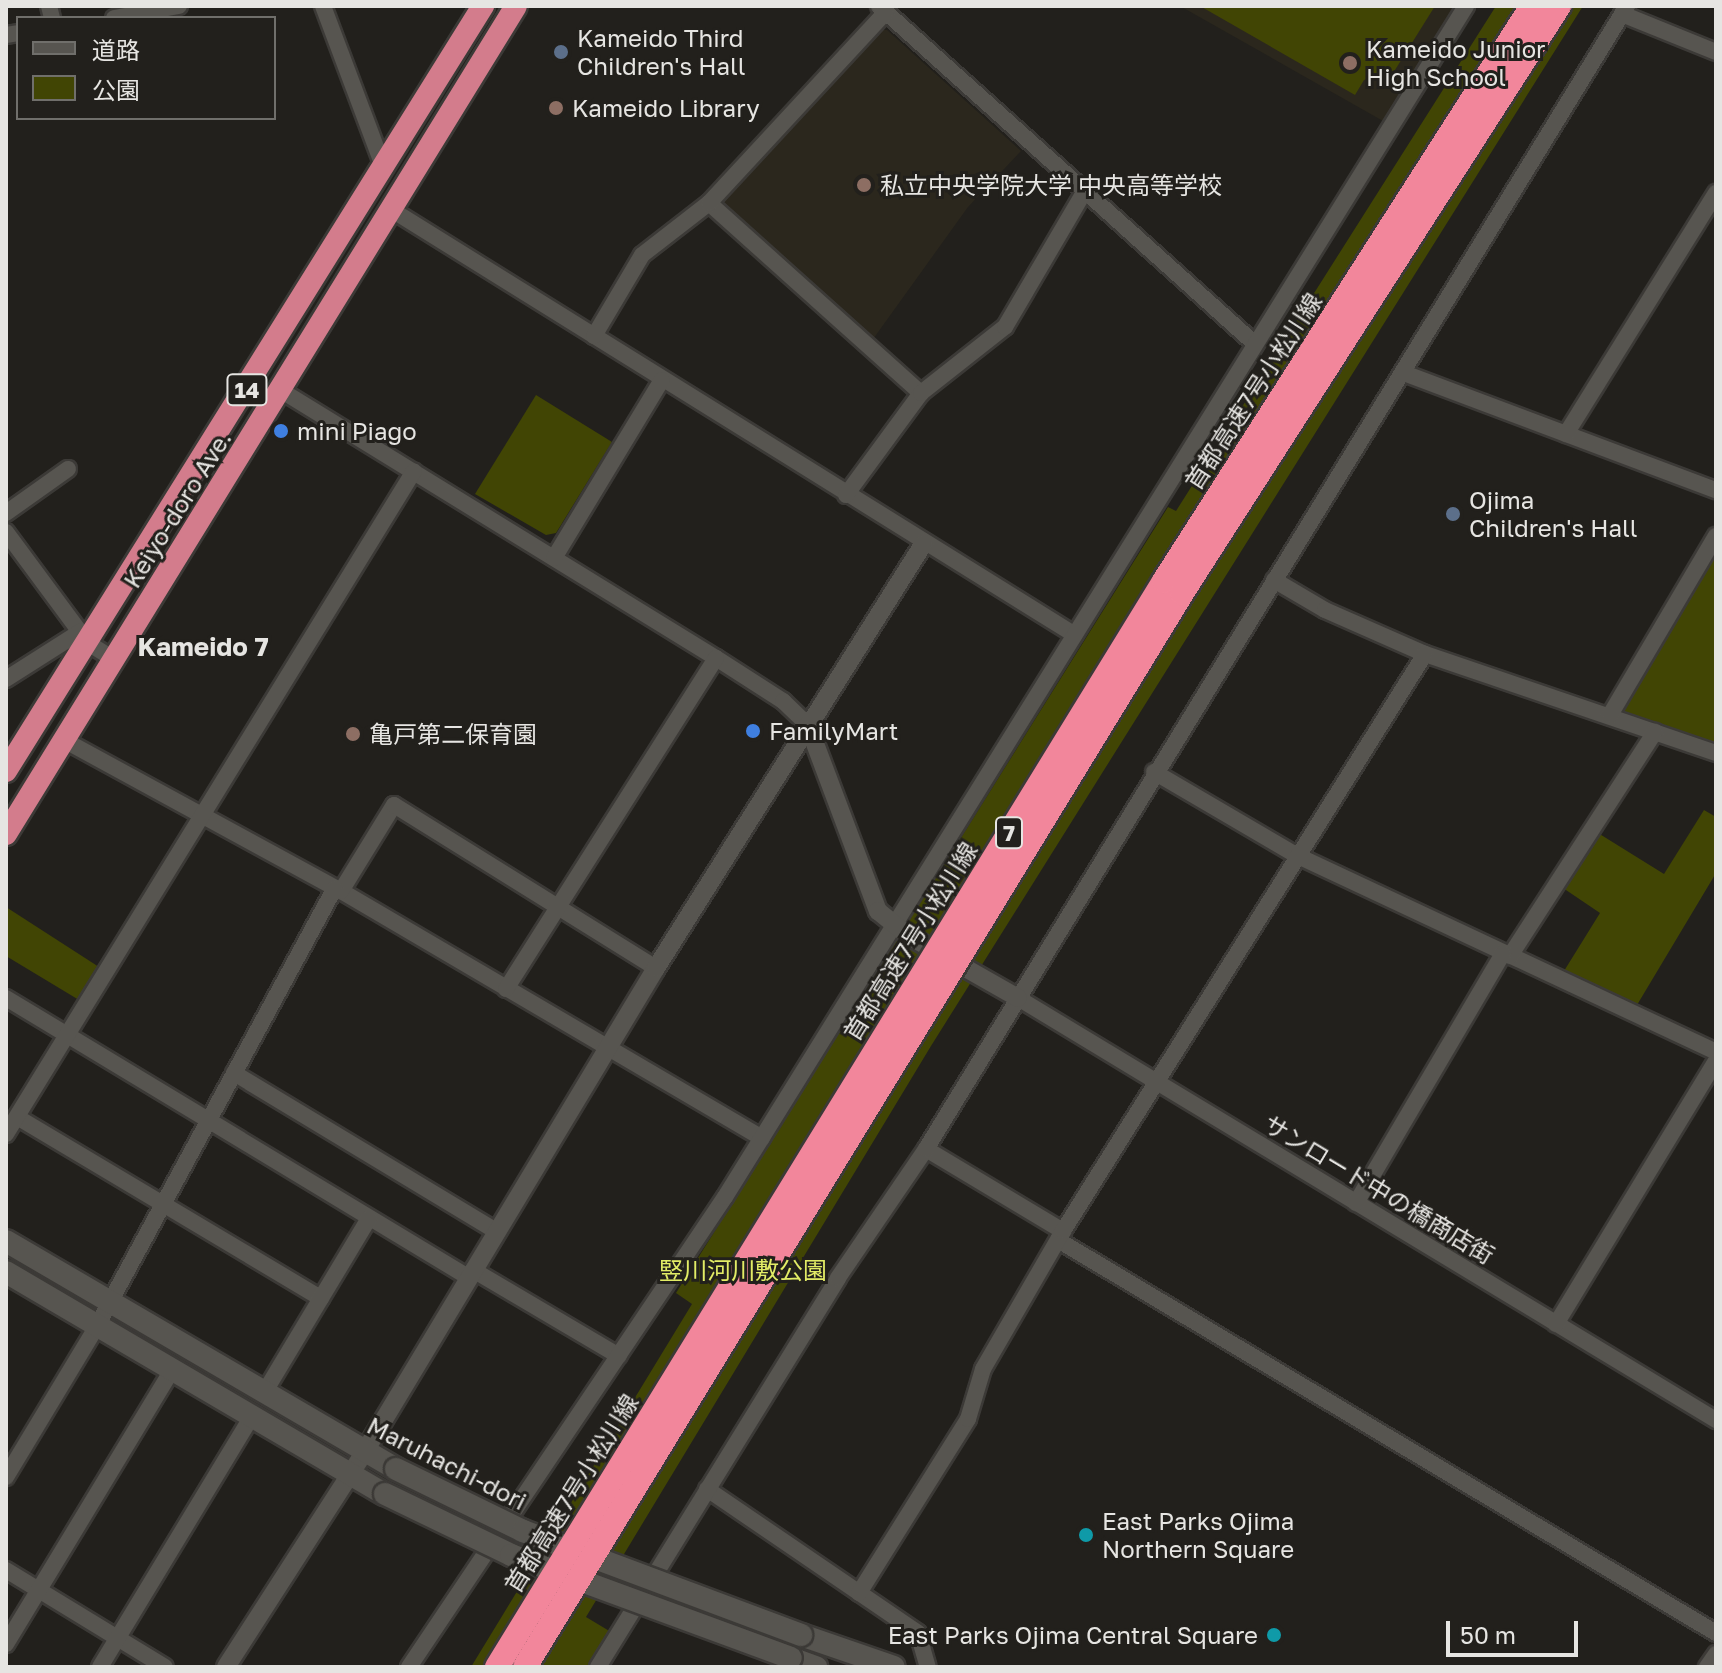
<!DOCTYPE html>
<meta charset="utf-8">
<style>
body{margin:0}
#map{position:relative;width:1722px;height:1673px;overflow:hidden;background:#22201c;font-family:"Golos Text","Noto Sans JP",sans-serif}
div>[style]{position:absolute}
[style*='--x']{left:calc(var(--x)*1px);top:calc(var(--y)*1px);width:calc(var(--w)*1px);rotate:calc(var(--a)*1deg)}
.built>*{inset:0;background:#2b271d}
.green>*{inset:0;background:#414504}
.roads{filter:drop-shadow(2px 0 #3c3a37) drop-shadow(-2px 0 #3c3a37) drop-shadow(0 2px #3c3a37) drop-shadow(0 -2px #3c3a37)}
.minor>*{height:16px;margin:-8px;padding:0 8px;transform-origin:8px;border-radius:8px;background:#575550}
.tertiary>*{height:18px;margin:-9px;padding:0 9px;transform-origin:9px;border-radius:9px;background:#575550}
.secondary>*{height:22px;margin:-11px;padding:0 11px;transform-origin:11px;border-radius:11px;background:#575550}
.trunk>*{height:22px;margin:-11px;padding:0 11px;transform-origin:11px;border-radius:11px;background:#d37c8c}
.bridges{filter:drop-shadow(2px 0 #3c3a37) drop-shadow(-2px 0 #3c3a37) drop-shadow(0 2px #3c3a37) drop-shadow(0 -2px #3c3a37)}
.secondary-bridge>*{height:22px;margin:-11px;padding:0 11px;transform-origin:11px;border-radius:11px;background:#575550}
.motorway-bridge>*{height:24px;margin:-12px;padding:0 12px;transform-origin:12px;border-radius:12px;background:#f2869b}
.dots>*{width:22px;height:22px;translate:-50% -50%;box-sizing:border-box;border:4px solid #22201c;border-radius:50%}
span{translate:-50% -50%;white-space:nowrap;text-align:center;line-height:1.15;-webkit-text-stroke:6px #22201c;paint-order:stroke}
.shield-label span{padding:2px 6px;background:#22201c;border:2px solid;border-radius:6px;-webkit-text-stroke-width:0}
.shield-label{font-size:22px;color:#e6e5e2;font-weight:700}
.poi-label{font-size:24px;color:#e6e5e2}
.left{translate:0 -50%;text-align:left}
.right{translate:-100% -50%;text-align:right}
.street-label{font-size:24px;color:#e6e5e2}
.park-label{font-size:24px;color:#e2ec66}
.neighbourhood-label{font-size:26px;color:#e6e5e2;font-weight:700}
.frame{position:absolute;inset:0;border:8px solid #e6e5e2;pointer-events:none}
.legend{position:absolute;left:16px;top:16px;width:260px;height:104px;box-sizing:border-box;background:#22201c;border:2px solid #706f6b;margin:0;padding:10px 14px;list-style:none;font-size:24px;color:#e6e5e2}
.legend li{display:flex;align-items:center;gap:16px;height:40px}
.legend b{width:40px;border:2px solid #706f6b}
.scale{position:absolute;left:1446px;top:1621px;width:132px;height:36px;box-sizing:border-box;border:4px solid #e6e5e2;border-top:0;padding-left:10px;font-size:24px;line-height:28px;white-space:nowrap;color:#e6e5e2;-webkit-text-stroke:6px #22201c;paint-order:stroke}
</style>
<div id="map">
<div class="built">
<i style="clip-path:polygon(1180px 6px,1456px 6px,1383px 121px)"></i>
<i style="clip-path:polygon(880px 30px,887px 30px,1021px 151px,968px 207px,871px 342px,719px 207px)"></i>
</div>
<div class="green">
<i style="clip-path:polygon(1200px 6px,1435px 6px,1395px 70px,1364px 80px,1355px 95px)"></i>
<i style="clip-path:polygon(1496px 6px,1583px 6px,931px 1046px,586px 1617px,611px 1632px,591px 1667px,471px 1667px,692px 1304px,676px 1293px,1168px 507px,1176px 511px)"></i>
<i style="clip-path:polygon(536px 395px,612px 442px,556px 533px,546px 535px,475px 494px)"></i>
<i style="clip-path:polygon(1716px 554px,1716px 748px,1623px 716px,1619px 709px)"></i>
<i style="clip-path:polygon(1704px 810px,1716px 817px,1716px 873px,1637px 1005px,1564px 971px,1600px 913px,1563px 888px,1598px 833px,1664px 874px)"></i>
<i style="clip-path:polygon(6px 907px,99px 967px,79px 1000px,6px 956px)"></i>
</div>
<div class="roads">
<div class="minor">
<i style="--x:49;--y:6;--w:12;--a:76"></i>
<i style="--x:323;--y:6;--w:173;--a:69.4"></i>
<i style="--x:879;--y:6;--w:506;--a:41.95"></i>
<i style="--x:1622;--y:14;--w:101;--a:22"></i>
<i style="--x:114;--y:18;--w:66;--a:-10.5"></i>
<i style="--x:6;--y:35;--w:12;--a:-9"></i>
<i style="--x:709;--y:203;--w:285;--a:41.9"></i>
<i style="--x:392;--y:210;--w:804;--a:31.89"></i>
<i style="--x:594;--y:336;--w:94;--a:-59.3"></i>
<i style="--x:642;--y:255;--w:85;--a:-37.8"></i>
<i style="--x:709;--y:203;--w:260;--a:-47.2"></i>
<i style="--x:1404;--y:373;--w:333;--a:20.6"></i>
<i style="--x:282;--y:391;--w:510;--a:31.6"></i>
<i style="--x:716;--y:658;--w:80;--a:32.7"></i>
<i style="--x:783;--y:701;--w:35;--a:44"></i>
<i style="--x:1566;--y:434;--w:284;--a:-58.1"></i>
<i style="--x:846;--y:495;--w:127;--a:-53.7"></i>
<i style="--x:921;--y:393;--w:107;--a:-38.2"></i>
<i style="--x:1005;--y:327;--w:160;--a:-59.6"></i>
<i style="--x:6;--y:513;--w:76;--a:-35.4"></i>
<i style="--x:6;--y:532;--w:138;--a:53.5"></i>
<i style="--x:88;--y:643;--w:31;--a:32"></i>
<i style="--x:554;--y:558;--w:208;--a:-58.8"></i>
<i style="--x:1274;--y:580;--w:59;--a:30.5"></i>
<i style="--x:1325;--y:610;--w:109;--a:23.7"></i>
<i style="--x:1425;--y:654;--w:307;--a:18.8"></i>
<i style="--x:6;--y:679;--w:88;--a:-32.4"></i>
<i style="--x:1610;--y:715;--w:208;--a:-59.4"></i>
<i style="--x:64;--y:740;--w:315;--a:28.6"></i>
<i style="--x:341;--y:891;--w:488;--a:30.4"></i>
<i style="--x:1154;--y:772;--w:167;--a:30.3"></i>
<i style="--x:1298;--y:856;--w:462;--a:25.1"></i>
<i style="--x:341;--y:891;--w:101;--a:-58.4"></i>
<i style="--x:394;--y:805;--w:309;--a:31.9"></i>
<i style="--x:1510;--y:956;--w:267;--a:-57.1"></i>
<i style="--x:506;--y:989;--w:392;--a:-57.6"></i>
<i style="--x:6;--y:998;--w:540;--a:31.13"></i>
<i style="--x:1018;--y:998;--w:816;--a:31.16"></i>
<i style="--x:234;--y:1073;--w:306;--a:31.1"></i>
<i style="--x:17;--y:1117;--w:354;--a:30.8"></i>
<i style="--x:6;--y:1134;--w:778;--a:-58.39"></i>
<i style="--x:926;--y:1149;--w:160;--a:30.9"></i>
<i style="--x:1356;--y:1203;--w:290;--a:-59.5"></i>
<i style="--x:1058;--y:1240;--w:766;--a:30.85"></i>
<i style="--x:473;--y:1270;--w:169;--a:30.5"></i>
<i style="--x:1556;--y:1324;--w:306;--a:-58.7"></i>
<i style="--x:264;--y:1393;--w:204;--a:-59"></i>
<i style="--x:6;--y:1477;--w:176;--a:-58.9"></i>
<i style="--x:97;--y:1326;--w:498;--a:-61.5"></i>
<i style="--x:707;--y:1489;--w:255;--a:34.3"></i>
<i style="--x:918;--y:1633;--w:35;--a:74"></i>
<i style="--x:6;--y:1570;--w:186;--a:31.4"></i>
<i style="--x:859;--y:1593;--w:205;--a:-57.9"></i>
<i style="--x:968;--y:1419;--w:52;--a:-73.3"></i>
<i style="--x:983;--y:1369;--w:160;--a:-59.9"></i>
<i style="--x:1063;--y:1231;--w:681;--a:-57.9"></i>
<i style="--x:6;--y:1644;--w:320;--a:-58.8"></i>
<i style="--x:100;--y:1667;--w:291;--a:-58.8"></i>
<i style="--x:409;--y:1667;--w:566;--a:-56.09"></i>
<i style="--x:725;--y:1197;--w:1403;--a:-58.11"></i>
<i style="--x:598;--y:1667;--w:457;--a:-58.3"></i>
<i style="--x:838;--y:1278;--w:156;--a:-55.7"></i>
<i style="--x:926;--y:1149;--w:1341;--a:-58.48"></i>
<i style="--x:1707;--y:1667;--w:16;--a:-55"></i>
</div>
<div class="tertiary">
<i style="--x:808;--y:725;--w:199;--a:69.4"></i>
<i style="--x:878;--y:911;--w:40;--a:39"></i>
<i style="--x:909;--y:936;--w:125;--a:29.6"></i>
<i style="--x:226;--y:1667;--w:257;--a:-57.2"></i>
<i style="--x:365;--y:1451;--w:564;--a:-58.93"></i>
<i style="--x:656;--y:968;--w:502;--a:-57.76"></i>
</div>
<div class="secondary">
<i style="--x:6;--y:1241;--w:452;--a:30.3"></i>
<i style="--x:6;--y:1272;--w:439;--a:30.4"></i>
<i style="--x:801;--y:1635;--w:98;--a:19"></i>
<i style="--x:791;--y:1658;--w:27;--a:20"></i>
</div>
<div class="trunk">
<i style="--x:6;--y:771;--w:902;--a:-58.06"></i>
<i style="--x:6;--y:834;--w:972;--a:-58.37"></i>
</div>
</div>
<div class="bridges">
<div class="secondary-bridge">
<i style="--x:396;--y:1469;--w:141;--a:26"></i>
<i style="--x:523;--y:1531;--w:297;--a:20.5"></i>
<i style="--x:385;--y:1494;--w:140;--a:25.8"></i>
<i style="--x:511;--y:1555;--w:298;--a:20.2"></i>
</div>
<div class="motorway-bridge">
<i style="--x:497;--y:1667;--w:1274;--a:-58.44"></i>
<i style="--x:1164;--y:581;--w:683;--a:-57.38"></i>
<i style="--x:525;--y:1667;--w:1259;--a:-58.54"></i>
<i style="--x:1182;--y:593;--w:698;--a:-57.29"></i>
</div>
</div>
<div class="dots">
<i style="left:561px;top:52px;background:#5c6f8a"></i>
<i style="left:1350px;top:63px;background:#8d6e63"></i>
<i style="left:556px;top:108px;background:#8d6e63"></i>
<i style="left:864px;top:185px;background:#8d6e63"></i>
<i style="left:281px;top:431px;background:#3f7fe0"></i>
<i style="left:1453px;top:514px;background:#5c6f8a"></i>
<i style="left:753px;top:731px;background:#3f7fe0"></i>
<i style="left:353px;top:734px;background:#8d6e63"></i>
<i style="left:1086px;top:1535px;background:#0f9aa8"></i>
<i style="left:1274px;top:1635px;background:#0f9aa8"></i>
</div>
<div class="shield-label">
<span style="left:247px;top:390px">14</span>
<span style="left:1009px;top:833px">7</span>
</div>
<div class="poi-label">
<span class="left" style="left:577px;top:52px">Kameido Third<br>Children's Hall</span>
<span class="left" style="left:1366px;top:63px">Kameido Junior<br>High School</span>
<span class="left" style="left:572px;top:108px">Kameido Library</span>
<span class="left" style="left:880px;top:185px">私立中央学院大学 中央高等学校</span>
<span class="left" style="left:297px;top:431px">mini Piago</span>
<span class="left" style="left:1469px;top:514px">Ojima<br>Children's Hall</span>
<span class="left" style="left:769px;top:731px">FamilyMart</span>
<span class="left" style="left:369px;top:734px">亀戸第二保育園</span>
<span class="left" style="left:1102px;top:1535px">East Parks Ojima<br>Northern Square</span>
<span class="right" style="left:1258px;top:1635px">East Parks Ojima Central Square</span>
</div>
<div class="street-label">
<span style="left:1253px;top:391px;rotate:-57deg">首都高速7号小松川線</span>
<span style="left:177px;top:509px;rotate:-58deg">Keiyo-doro Ave.</span>
<span style="left:910px;top:941px;rotate:-58deg">首都高速7号小松川線</span>
<span style="left:1379px;top:1189px;rotate:31deg">サンロード中の橋商店街</span>
<span style="left:447px;top:1463px;rotate:27deg">Maruhachi-dori</span>
<span style="left:571px;top:1493px;rotate:-58deg">首都高速7号小松川線</span>
</div>
<div class="park-label">
<span style="left:743px;top:1270px">竪川河川敷公園</span>
</div>
<div class="neighbourhood-label">
<span style="left:203px;top:647px">Kameido 7</span>
</div>
<div class="frame"></div>
<ul class="legend">
<li><b style="height:10px;background:#575550"></b>道路</li>
<li><b style="height:22px;background:#414504"></b>公園</li>
</ul>
<div class="scale">50 m</div>
</div>
